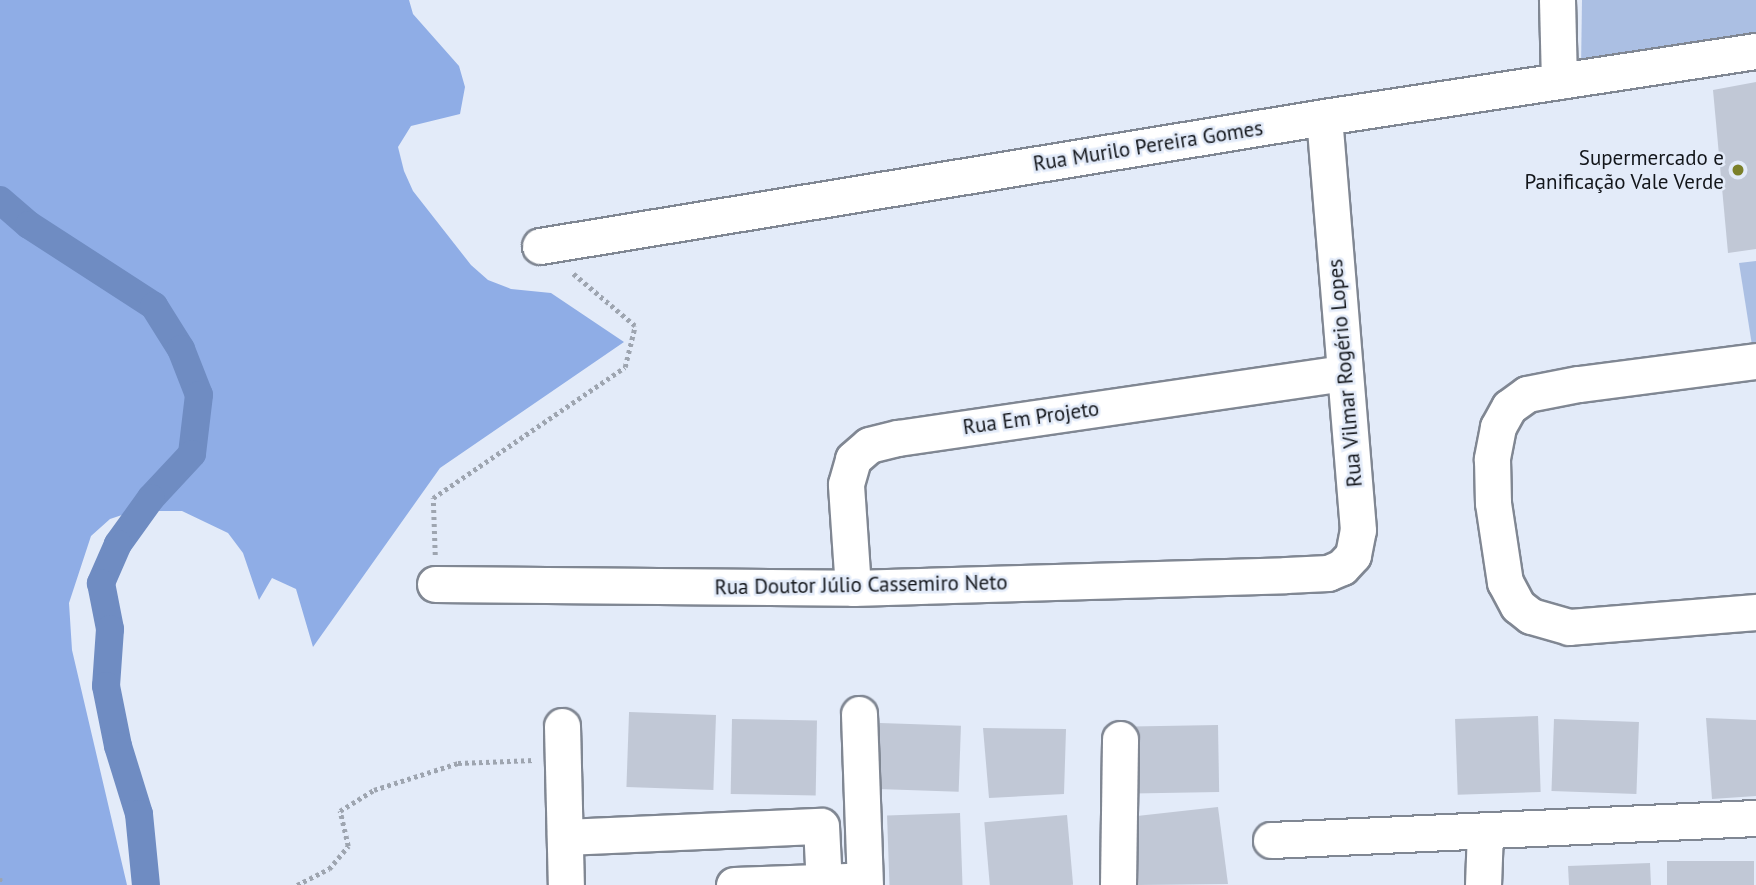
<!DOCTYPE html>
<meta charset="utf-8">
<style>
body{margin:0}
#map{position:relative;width:1756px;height:885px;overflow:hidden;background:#e3ebf9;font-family:"PT Sans",sans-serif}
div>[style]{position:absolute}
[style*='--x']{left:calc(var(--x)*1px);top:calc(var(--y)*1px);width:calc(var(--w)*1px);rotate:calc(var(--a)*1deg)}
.green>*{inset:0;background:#abbfe3}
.forest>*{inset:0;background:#8fade6}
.canal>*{height:28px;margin:-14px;padding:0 14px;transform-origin:14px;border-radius:14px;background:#6f8cc2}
.building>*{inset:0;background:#c1c8d6;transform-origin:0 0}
.path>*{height:4.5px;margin-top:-2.25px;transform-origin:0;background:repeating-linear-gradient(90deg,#9ea5b0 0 3.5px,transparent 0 7px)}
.roads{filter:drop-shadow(2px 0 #808793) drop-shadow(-2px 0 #808793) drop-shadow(0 2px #808793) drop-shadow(0 -2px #808793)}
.minor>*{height:35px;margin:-17.5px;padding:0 17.5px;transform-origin:17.5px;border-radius:17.5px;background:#fff}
.dots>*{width:19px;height:19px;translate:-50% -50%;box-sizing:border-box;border:4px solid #e3ebf9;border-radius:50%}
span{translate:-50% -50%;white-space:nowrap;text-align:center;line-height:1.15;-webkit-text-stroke:5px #e3ebf9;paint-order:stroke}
.street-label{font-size:21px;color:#13161b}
.poi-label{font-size:21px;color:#13161b}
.right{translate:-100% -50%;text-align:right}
</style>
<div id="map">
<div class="green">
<i style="clip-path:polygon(1582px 0,1756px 0,1756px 47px,1581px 70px)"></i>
<i style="clip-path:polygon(1756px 261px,1756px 358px,1754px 358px,1739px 263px)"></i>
</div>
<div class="forest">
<i style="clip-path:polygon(0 0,409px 0,413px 14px,459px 66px,465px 87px,460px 114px,411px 126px,398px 147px,404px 171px,413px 191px,471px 265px,488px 280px,511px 289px,551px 293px,624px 342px,440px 468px,313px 647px,296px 589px,272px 578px,259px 600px,243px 553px,228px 533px,182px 511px,134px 511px,110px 519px,91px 536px,69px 603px,72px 650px,127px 885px,0 885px)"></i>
</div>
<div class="canal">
<i style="--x:0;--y:200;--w:38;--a:41"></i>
<i style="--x:29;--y:225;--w:149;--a:32.9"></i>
<i style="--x:154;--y:306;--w:51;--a:57.9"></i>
<i style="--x:181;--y:349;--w:49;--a:68.6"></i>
<i style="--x:199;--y:395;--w:59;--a:96.8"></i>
<i style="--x:192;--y:454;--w:60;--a:133"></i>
<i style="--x:151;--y:498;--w:57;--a:125.7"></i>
<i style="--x:118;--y:544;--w:43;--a:113.6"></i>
<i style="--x:101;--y:583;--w:47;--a:78.9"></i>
<i style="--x:110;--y:629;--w:57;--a:94"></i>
<i style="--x:106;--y:686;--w:61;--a:78.7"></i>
<i style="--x:118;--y:746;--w:71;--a:72.8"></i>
<i style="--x:139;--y:814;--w:71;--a:84.4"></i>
</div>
<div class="building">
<i style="clip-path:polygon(1756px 82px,1756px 249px,1728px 253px,1713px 90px)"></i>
<i style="left:716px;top:715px;width:75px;height:87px;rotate:92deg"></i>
<i style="left:1538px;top:716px;width:76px;height:83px;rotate:88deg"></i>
<i style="clip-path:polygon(1706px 718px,1756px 720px,1756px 796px,1712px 799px)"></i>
<i style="left:732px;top:719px;width:85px;height:75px;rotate:1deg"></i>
<i style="left:1554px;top:719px;width:85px;height:72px;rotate:2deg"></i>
<i style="left:880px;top:723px;width:81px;height:66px;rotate:2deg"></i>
<i style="left:1218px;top:725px;width:67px;height:86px;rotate:89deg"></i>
<i style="clip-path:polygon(983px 728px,1066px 729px,1064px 794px,989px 798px)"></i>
<i style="clip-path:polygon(1218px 807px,1228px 884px,1137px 885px,1137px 816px)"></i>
<i style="left:960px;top:813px;width:72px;height:73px;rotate:88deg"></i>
<i style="left:1067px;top:815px;width:70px;height:83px;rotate:85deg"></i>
<i style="left:1754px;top:861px;width:24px;height:87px;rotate:90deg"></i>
<i style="clip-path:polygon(1650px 863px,1651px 885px,1569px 885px,1568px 866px)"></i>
</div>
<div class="path">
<i style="--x:435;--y:555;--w:57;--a:-92"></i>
<i style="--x:433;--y:498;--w:232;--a:-34.3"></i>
<i style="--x:625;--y:367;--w:42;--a:-76.3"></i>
<i style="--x:635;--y:326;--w:82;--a:-139.9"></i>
<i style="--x:0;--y:878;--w:7;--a:82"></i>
<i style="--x:297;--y:885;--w:36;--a:-27"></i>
<i style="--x:329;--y:869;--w:30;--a:-50"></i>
<i style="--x:348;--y:846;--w:36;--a:-103"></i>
<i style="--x:340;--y:811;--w:40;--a:-32"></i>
<i style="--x:374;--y:790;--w:88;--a:-17.8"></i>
<i style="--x:458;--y:763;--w:76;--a:-2.3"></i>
</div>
<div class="roads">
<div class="minor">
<i style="--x:1557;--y:0;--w:81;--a:88.6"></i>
<i style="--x:540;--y:246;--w:795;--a:-9.34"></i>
<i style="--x:1324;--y:117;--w:437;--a:-8.7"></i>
<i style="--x:1756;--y:361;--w:179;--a:172.6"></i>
<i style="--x:1578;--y:384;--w:52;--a:168.9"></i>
<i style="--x:1527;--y:394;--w:22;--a:144"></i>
<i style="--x:1509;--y:407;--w:23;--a:119"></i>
<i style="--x:1498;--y:427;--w:33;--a:101"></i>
<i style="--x:1492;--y:459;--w:44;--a:88.7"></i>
<i style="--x:1493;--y:503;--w:80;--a:81.4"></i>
<i style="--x:1505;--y:582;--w:27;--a:62"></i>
<i style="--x:1518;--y:606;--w:16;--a:38"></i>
<i style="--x:1531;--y:616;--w:40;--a:16"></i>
<i style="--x:1569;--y:627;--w:188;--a:-4.6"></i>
<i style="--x:435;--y:584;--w:418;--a:0.5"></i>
<i style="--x:853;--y:588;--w:433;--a:-1.7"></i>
<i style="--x:1286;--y:575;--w:42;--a:-2.7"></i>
<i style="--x:1328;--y:573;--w:15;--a:-23"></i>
<i style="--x:1342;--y:567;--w:16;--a:-47"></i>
<i style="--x:1353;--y:555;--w:25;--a:-79"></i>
<i style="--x:1358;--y:530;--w:414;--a:-94.7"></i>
<i style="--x:853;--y:588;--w:104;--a:-93.9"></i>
<i style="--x:846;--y:484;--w:26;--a:-74"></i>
<i style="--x:853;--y:459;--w:21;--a:-41"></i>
<i style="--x:869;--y:445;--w:30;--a:-14"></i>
<i style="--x:898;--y:438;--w:451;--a:-8.3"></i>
<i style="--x:859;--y:714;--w:171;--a:88"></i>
<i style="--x:562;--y:726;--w:159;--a:88.6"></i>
<i style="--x:565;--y:837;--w:256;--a:-2.5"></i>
<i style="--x:821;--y:826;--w:59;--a:87.1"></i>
<i style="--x:1271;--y:840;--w:485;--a:-2.6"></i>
<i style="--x:734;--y:885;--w:113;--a:-2"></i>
<i style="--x:1118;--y:885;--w:146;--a:-89.2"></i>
<i style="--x:1483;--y:885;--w:54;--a:-87.9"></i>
</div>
</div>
<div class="dots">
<i style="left:1738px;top:170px;background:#7b802a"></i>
</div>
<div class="street-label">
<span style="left:1148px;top:146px;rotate:-9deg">Rua Murilo Pereira Gomes</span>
<span style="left:1345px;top:373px;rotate:-95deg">Rua Vilmar Rogério Lopes</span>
<span style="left:1031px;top:418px;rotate:-8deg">Rua Em Projeto</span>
<span style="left:861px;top:585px;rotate:-1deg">Rua Doutor Júlio Cassemiro Neto</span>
</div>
<div class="poi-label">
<span class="right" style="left:1724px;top:170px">Supermercado e<br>Panificação Vale Verde</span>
</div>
</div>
